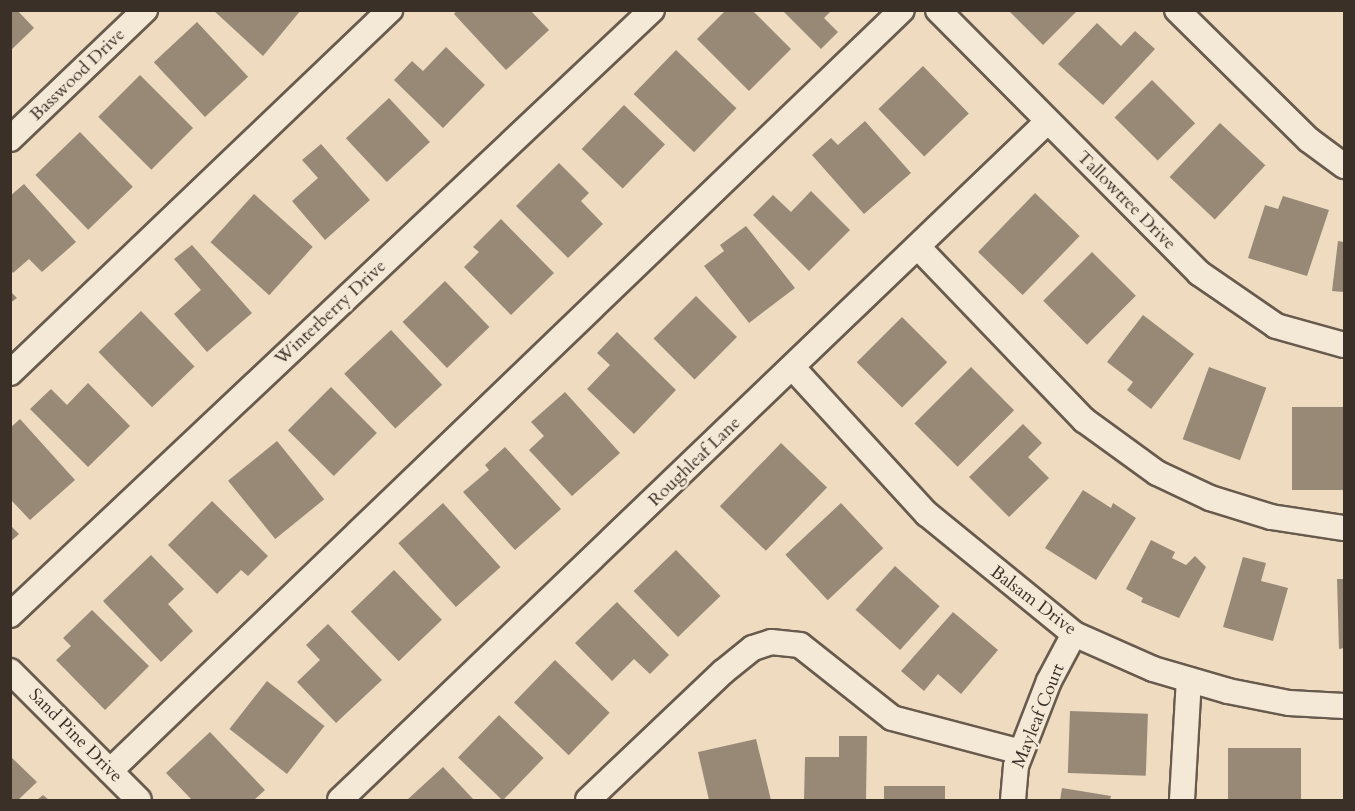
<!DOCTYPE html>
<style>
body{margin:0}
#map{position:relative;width:1355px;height:811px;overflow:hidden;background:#eedbc0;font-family:Cardo,serif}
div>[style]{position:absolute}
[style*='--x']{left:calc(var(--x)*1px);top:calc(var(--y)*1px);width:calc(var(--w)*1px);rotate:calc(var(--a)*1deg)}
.building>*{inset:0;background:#988977;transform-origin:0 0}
.roads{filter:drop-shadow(2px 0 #685b4e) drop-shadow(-2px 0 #685b4e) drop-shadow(0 2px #685b4e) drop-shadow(0 -2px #685b4e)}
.minor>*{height:24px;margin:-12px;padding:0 12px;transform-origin:12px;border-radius:12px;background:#f4e8d6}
span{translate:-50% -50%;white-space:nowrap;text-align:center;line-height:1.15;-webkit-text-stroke:5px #f4e8d6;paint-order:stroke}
.street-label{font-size:18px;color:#3b3028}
.frame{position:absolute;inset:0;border:12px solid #3b3028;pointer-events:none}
</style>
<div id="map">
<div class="building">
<i style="clip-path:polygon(10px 10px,17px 10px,34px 28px,10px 51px)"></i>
<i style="clip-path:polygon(213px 10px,301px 10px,263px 56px)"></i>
<i style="clip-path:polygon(457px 10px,530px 10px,549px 30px,506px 70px,454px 14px)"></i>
<i style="clip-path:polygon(726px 10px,752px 10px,791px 49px,749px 91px,697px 39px)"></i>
<i style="clip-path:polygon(782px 10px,832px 10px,824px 18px,838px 32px,821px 49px)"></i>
<i style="clip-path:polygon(1008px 10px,1078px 10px,1043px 45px)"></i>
<i style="left:197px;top:22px;width:75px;height:59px;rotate:47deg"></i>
<i style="clip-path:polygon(1097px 23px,1121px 46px,1135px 31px,1155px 49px,1103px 105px,1058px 64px)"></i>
<i style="clip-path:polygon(446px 47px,485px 85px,443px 128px,394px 80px,412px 61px,423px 71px)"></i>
<i style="left:676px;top:50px;width:84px;height:61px;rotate:44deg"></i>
<i style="left:923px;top:66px;width:66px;height:62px;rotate:46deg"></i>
<i style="left:140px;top:75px;width:75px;height:59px;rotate:45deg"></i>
<i style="left:1152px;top:80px;width:61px;height:53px;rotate:45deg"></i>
<i style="left:389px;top:98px;width:60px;height:59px;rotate:47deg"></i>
<i style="left:624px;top:105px;width:57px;height:61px;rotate:44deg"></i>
<i style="clip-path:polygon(865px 121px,911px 173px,864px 214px,812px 155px,831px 138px,838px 145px)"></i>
<i style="left:1220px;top:123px;width:62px;height:74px;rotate:43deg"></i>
<i style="left:80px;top:132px;width:76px;height:62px;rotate:46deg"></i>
<i style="clip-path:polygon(321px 144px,370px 200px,325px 240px,292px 201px,318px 178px,302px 160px)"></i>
<i style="clip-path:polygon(559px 163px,589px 193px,581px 201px,603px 224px,568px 258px,516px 206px)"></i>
<i style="clip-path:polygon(24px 184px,76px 242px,42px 272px,29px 259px,13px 273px,10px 269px,10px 196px)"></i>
<i style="clip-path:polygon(811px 191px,850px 230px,809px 271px,753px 215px,773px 195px,791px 212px)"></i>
<i style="left:1035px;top:193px;width:62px;height:82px;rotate:44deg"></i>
<i style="left:254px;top:194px;width:79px;height:65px;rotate:42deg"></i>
<i style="clip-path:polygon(1283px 196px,1329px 210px,1307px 276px,1248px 258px,1265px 205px,1278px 209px)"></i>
<i style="clip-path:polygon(501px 219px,554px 273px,511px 315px,464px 267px,479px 252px,473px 247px)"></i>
<i style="clip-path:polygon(746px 226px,795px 288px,749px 323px,704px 266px,724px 251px,720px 245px)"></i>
<i style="clip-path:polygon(1338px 241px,1344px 242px,1344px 292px,1332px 291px)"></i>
<i style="clip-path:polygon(192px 245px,252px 313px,207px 352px,174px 314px,201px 290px,174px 259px)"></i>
<i style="left:1092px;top:252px;width:62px;height:69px;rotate:45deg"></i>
<i style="left:445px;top:281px;width:64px;height:59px;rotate:46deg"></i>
<i style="clip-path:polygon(10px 291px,17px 298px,10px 303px)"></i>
<i style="left:696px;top:296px;width:58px;height:60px;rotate:45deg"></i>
<i style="left:141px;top:311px;width:77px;height:59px;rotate:46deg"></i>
<i style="clip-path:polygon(1143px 315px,1194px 354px,1151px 409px,1127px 390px,1133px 382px,1107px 362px)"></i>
<i style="left:902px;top:317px;width:64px;height:64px;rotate:45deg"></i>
<i style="left:391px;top:330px;width:75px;height:64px;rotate:47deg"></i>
<i style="clip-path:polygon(617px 332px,676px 390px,634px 434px,587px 389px,610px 365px,597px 353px)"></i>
<i style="left:971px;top:367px;width:61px;height:80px;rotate:45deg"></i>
<i style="left:1209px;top:367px;width:61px;height:77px;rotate:20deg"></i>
<i style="clip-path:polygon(88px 383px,130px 426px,88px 467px,30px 409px,51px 389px,67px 405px)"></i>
<i style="left:331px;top:387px;width:65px;height:61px;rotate:45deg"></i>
<i style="clip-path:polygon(565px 392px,620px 453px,572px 496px,529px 450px,544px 436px,531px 422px)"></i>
<i style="left:1344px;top:407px;width:83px;height:52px;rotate:90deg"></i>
<i style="clip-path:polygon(20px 419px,75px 480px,30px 520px,10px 499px,10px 428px)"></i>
<i style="clip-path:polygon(1023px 424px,1042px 443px,1028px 457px,1049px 478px,1009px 517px,969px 477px)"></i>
<i style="left:277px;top:441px;width:75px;height:63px;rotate:51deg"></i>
<i style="left:781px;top:443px;width:64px;height:88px;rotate:44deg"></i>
<i style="clip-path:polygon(505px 447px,561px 509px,515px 550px,463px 492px,489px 470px,485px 465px)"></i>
<i style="clip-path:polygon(1083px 490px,1111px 508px,1113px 503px,1136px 518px,1096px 580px,1045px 548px)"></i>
<i style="clip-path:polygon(212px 501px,268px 556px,248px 576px,241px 570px,217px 594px,168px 545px)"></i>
<i style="left:443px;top:503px;width:86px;height:60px;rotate:48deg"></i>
<i style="left:841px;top:503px;width:62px;height:76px;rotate:47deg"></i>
<i style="clip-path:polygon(10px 525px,19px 534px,10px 542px)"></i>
<i style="clip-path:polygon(1151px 540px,1175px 552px,1172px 558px,1186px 565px,1195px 556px,1206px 567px,1179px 618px,1141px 602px,1143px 598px,1126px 589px)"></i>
<i style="left:676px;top:550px;width:64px;height:59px;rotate:46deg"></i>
<i style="clip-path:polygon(151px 555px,184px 589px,168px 604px,193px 631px,161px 662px,103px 601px)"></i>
<i style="clip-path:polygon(1243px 557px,1266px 563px,1261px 581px,1288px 588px,1273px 641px,1223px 627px)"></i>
<i style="left:895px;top:566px;width:60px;height:59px;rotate:42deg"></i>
<i style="left:394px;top:570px;width:69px;height:60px;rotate:46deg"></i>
<i style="clip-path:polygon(1337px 579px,1344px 579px,1344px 648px,1339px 649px)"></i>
<i style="clip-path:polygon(617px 602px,669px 655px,650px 674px,634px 659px,612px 681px,575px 643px)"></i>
<i style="clip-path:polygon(92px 610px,149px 666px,105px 710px,56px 660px,71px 646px,63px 638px)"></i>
<i style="clip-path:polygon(953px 612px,998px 650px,961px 694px,938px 674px,924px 691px,901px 671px)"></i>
<i style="clip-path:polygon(328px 624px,382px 680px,336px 723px,297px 682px,320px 660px,306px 645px)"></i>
<i style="left:555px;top:660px;width:76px;height:59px;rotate:44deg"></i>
<i style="left:267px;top:681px;width:73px;height:61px;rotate:38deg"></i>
<i style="left:1070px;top:711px;width:78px;height:62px;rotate:2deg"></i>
<i style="left:499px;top:715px;width:62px;height:59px;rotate:44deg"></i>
<i style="clip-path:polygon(210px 732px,265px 790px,254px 800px,192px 800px,166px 773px)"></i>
<i style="clip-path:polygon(839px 736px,867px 736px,866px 800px,804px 800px,805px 757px,839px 757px)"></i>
<i style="clip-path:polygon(756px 739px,771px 800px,709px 800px,698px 752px)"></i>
<i style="left:1228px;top:748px;width:73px;height:52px"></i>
<i style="clip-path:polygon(10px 756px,37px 782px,18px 800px,10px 800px)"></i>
<i style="clip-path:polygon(443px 767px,474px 800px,407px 800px)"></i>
<i style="left:884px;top:786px;width:61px;height:14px"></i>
<i style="clip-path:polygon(1062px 788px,1111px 796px,1110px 800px,1060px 800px)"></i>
<i style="clip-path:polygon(43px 795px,49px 800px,37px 800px)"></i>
</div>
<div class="roads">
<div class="minor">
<i style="--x:938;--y:10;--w:371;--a:45.2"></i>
<i style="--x:1199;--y:273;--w:93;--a:34.5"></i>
<i style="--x:1276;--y:326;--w:71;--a:15.6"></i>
<i style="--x:1177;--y:10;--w:185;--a:44.6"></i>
<i style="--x:1309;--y:140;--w:44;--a:36.6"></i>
<i style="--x:10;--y:139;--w:187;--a:-43.7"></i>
<i style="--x:918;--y:247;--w:240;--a:46.2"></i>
<i style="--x:1084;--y:420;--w:90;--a:36"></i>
<i style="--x:1157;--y:473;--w:59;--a:25.3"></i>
<i style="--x:1210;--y:498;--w:64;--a:17.3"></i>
<i style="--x:1271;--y:517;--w:74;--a:8.6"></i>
<i style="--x:793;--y:368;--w:198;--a:47.5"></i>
<i style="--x:927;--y:514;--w:190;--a:39.2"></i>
<i style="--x:1074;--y:634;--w:86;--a:23.9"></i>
<i style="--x:1153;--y:669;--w:78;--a:16.3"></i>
<i style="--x:1228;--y:691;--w:62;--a:11.1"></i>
<i style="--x:1289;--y:703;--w:55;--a:3.1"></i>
<i style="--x:10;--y:373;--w:526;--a:-43.69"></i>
<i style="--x:10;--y:615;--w:882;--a:-43.3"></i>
<i style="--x:10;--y:671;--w:182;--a:45"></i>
<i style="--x:110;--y:771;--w:1098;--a:-43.86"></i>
<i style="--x:340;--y:800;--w:980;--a:-43.8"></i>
<i style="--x:588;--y:800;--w:186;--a:-43.5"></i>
<i style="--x:723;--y:672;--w:38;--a:-39"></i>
<i style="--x:753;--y:648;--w:19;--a:-18"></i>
<i style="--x:771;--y:642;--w:29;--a:6"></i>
<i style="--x:800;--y:645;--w:117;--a:38.4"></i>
<i style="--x:892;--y:718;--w:133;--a:14.8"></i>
<i style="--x:1013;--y:800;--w:34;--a:-85"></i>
<i style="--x:1016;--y:766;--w:91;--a:-68.8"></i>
<i style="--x:1049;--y:681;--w:53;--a:-62"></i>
<i style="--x:1182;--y:800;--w:120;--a:-86.7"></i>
</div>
</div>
<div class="street-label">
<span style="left:78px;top:75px;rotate:-44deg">Basswood Drive</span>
<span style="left:1126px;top:201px;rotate:45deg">Tallowtree Drive</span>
<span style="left:331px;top:313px;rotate:-43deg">Winterberry Drive</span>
<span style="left:695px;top:462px;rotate:-44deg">Roughleaf Lane</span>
<span style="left:1033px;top:601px;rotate:37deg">Balsam Drive</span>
<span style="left:1039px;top:716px;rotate:-68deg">Mayleaf Court</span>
<span style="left:75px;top:736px;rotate:45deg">Sand Pine Drive</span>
</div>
<div class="frame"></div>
</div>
